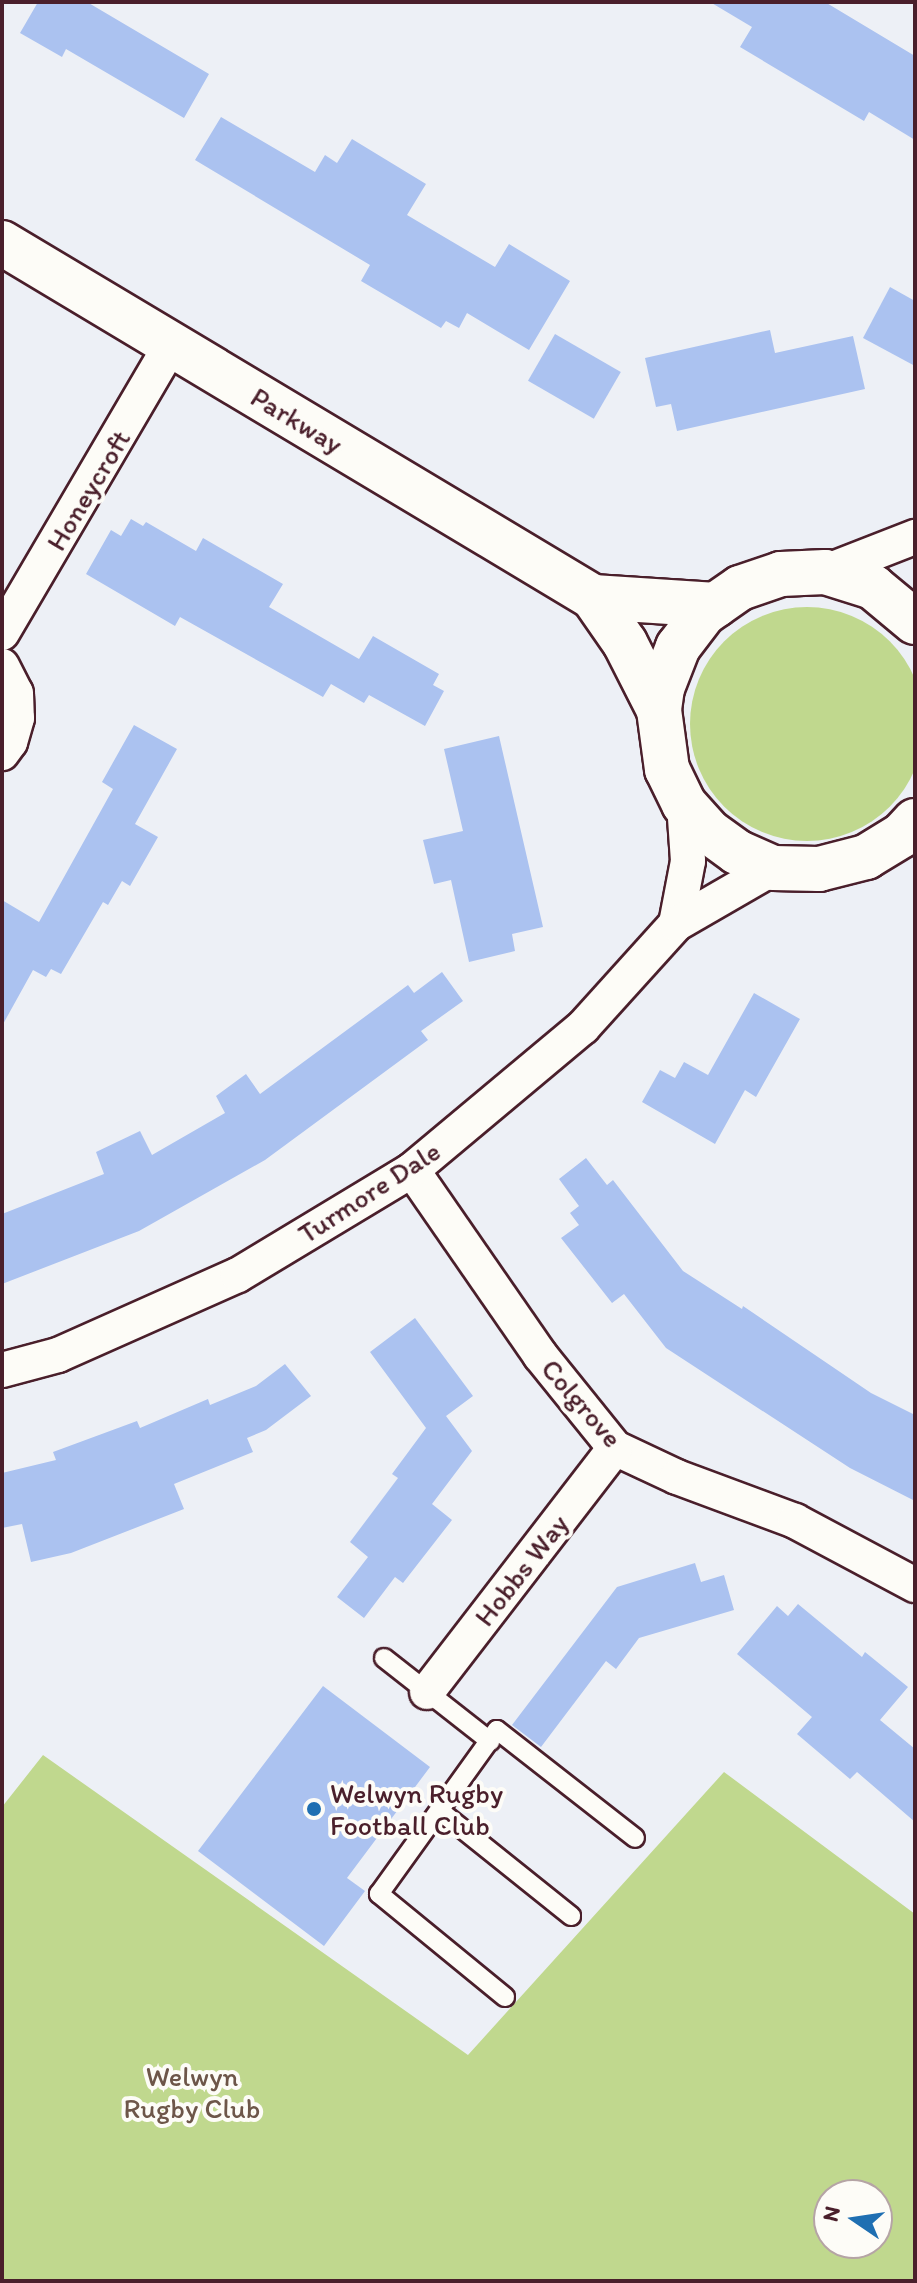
<!DOCTYPE html>
<style>
body{margin:0}
#map{position:relative;width:917px;height:2283px;overflow:hidden;background:#edf0f6;font-family:Itim,sans-serif}
div>[style]{position:absolute}
[style*='--x']{left:calc(var(--x)*1px);top:calc(var(--y)*1px);width:calc(var(--w)*1px);rotate:calc(var(--a)*1deg)}
.green>*{inset:0;background:#c0d88e}
.round{border-radius:50%}
.building>*{inset:0;background:#abc2f0;transform-origin:0 0}
.roads{filter:drop-shadow(2px 0 #4a1f2b) drop-shadow(-2px 0 #4a1f2b) drop-shadow(0 2px #4a1f2b) drop-shadow(0 -2px #4a1f2b)}
.lane>*{height:18px;margin:-9px;padding:0 9px;transform-origin:9px;border-radius:9px;background:#fdfcf7}
.street>*{height:34px;margin:-17px;padding:0 17px;transform-origin:17px;border-radius:17px;background:#fdfcf7}
.secondary>*{height:44px;margin:-22px;padding:0 22px;transform-origin:22px;border-radius:22px;background:#fdfcf7}
.dots>*{width:22px;height:22px;translate:-50% -50%;box-sizing:border-box;border:4px solid #fdfcf7;border-radius:50%}
span{translate:-50% -50%;white-space:nowrap;text-align:center;line-height:1.15;-webkit-text-stroke:8px #fdfcf7;paint-order:stroke}
.street-label{font-size:28px;color:#4a1f2b}
.poi-label{font-size:28px;color:#4a1f2b}
.left{translate:0 -50%;text-align:left}
.park-label{font-size:28px;color:#6d5649}
.frame{position:absolute;inset:0;border:4px solid #4a1f2b;pointer-events:none}
.north{position:absolute;left:813px;top:2179px;width:80px;height:80px;box-sizing:border-box;background:#fdfcf7;border:2px solid #b5a4a5;border-radius:50%;rotate:283deg;font-size:22px;font-weight:700;line-height:32px;text-align:center;color:#4a1f2b}
.north::after{content:'';display:block;margin:auto;width:28px;height:36px;background:#1f6fb2;clip-path:polygon(50% 0,100% 100%,50% 72%,0 100%)}
</style>
<div id="map">
<div class="green">
<i class="round" style="left:690px;top:607px;width:234px;height:234px"></i>
<i style="clip-path:polygon(evenodd,43px 1755px,468px 2055px,724px 1772px,915px 1914px,915px 2281px,2px 2281px,2px 1807px,43px 1755px,829px 2195px,877px 2195px,877px 2243px,829px 2243px,829px 2195px)"></i>
</div>
<div class="building">
<i style="clip-path:polygon(38px 2px,87px 2px,209px 74px,184px 118px,66px 49px,62px 57px,20px 33px)"></i>
<i style="clip-path:polygon(710px 2px,825px 2px,915px 56px,915px 140px,869px 112px,864px 121px,740px 47px,752px 27px)"></i>
<i style="clip-path:polygon(221px 117px,315px 172px,325px 155px,337px 163px,352px 139px,426px 184px,407px 215px,495px 267px,509px 244px,570px 281px,529px 350px,467px 313px,459px 328px,446px 321px,441px 328px,361px 281px,370px 265px,195px 160px)"></i>
<i style="clip-path:polygon(890px 287px,915px 301px,915px 366px,863px 338px)"></i>
<i style="clip-path:polygon(770px 330px,775px 353px,853px 336px,865px 389px,677px 431px,671px 404px,656px 407px,645px 358px)"></i>
<i style="left:555px;top:334px;width:76px;height:54px;rotate:30deg"></i>
<i style="clip-path:polygon(131px 519px,143px 526px,146px 522px,196px 551px,203px 538px,283px 584px,269px 607px,359px 659px,373px 636px,439px 674px,433px 685px,444px 691px,425px 726px,369px 695px,364px 703px,331px 684px,323px 697px,180px 617px,175px 626px,86px 574px,111px 530px,121px 536px)"></i>
<i style="clip-path:polygon(134px 725px,177px 749px,135px 824px,158px 837px,130px 886px,122px 881px,108px 905px,103px 902px,61px 974px,51px 969px,46px 977px,33px 970px,2px 1026px,2px 900px,39px 922px,113px 789px,102px 782px)"></i>
<i style="clip-path:polygon(499px 736px,543px 927px,512px 934px,515px 951px,469px 962px,451px 880px,434px 884px,423px 840px,463px 831px,444px 749px)"></i>
<i style="clip-path:polygon(442px 972px,463px 1001px,421px 1031px,428px 1040px,265px 1160px,139px 1231px,2px 1284px,2px 1214px,104px 1174px,96px 1152px,140px 1131px,152px 1155px,225px 1113px,216px 1096px,246px 1074px,260px 1094px,408px 985px,414px 993px)"></i>
<i style="clip-path:polygon(754px 993px,800px 1019px,756px 1097px,745px 1090px,715px 1144px,642px 1102px,660px 1070px,675px 1078px,684px 1062px,708px 1075px)"></i>
<i style="clip-path:polygon(586px 1158px,607px 1185px,613px 1180px,683px 1271px,742px 1309px,743px 1306px,871px 1393px,915px 1415px,915px 1501px,850px 1468px,666px 1348px,624px 1294px,612px 1303px,561px 1238px,579px 1225px,570px 1213px,579px 1206px,559px 1179px)"></i>
<i style="clip-path:polygon(415px 1318px,473px 1396px,446px 1416px,472px 1451px,432px 1504px,452px 1520px,403px 1583px,395px 1577px,364px 1618px,337px 1597px,368px 1557px,350px 1542px,398px 1478px,392px 1474px,426px 1428px,370px 1352px)"></i>
<i style="clip-path:polygon(285px 1364px,311px 1396px,266px 1430px,247px 1438px,253px 1452px,174px 1484px,184px 1509px,71px 1553px,31px 1562px,22px 1524px,2px 1528px,2px 1473px,56px 1460px,53px 1452px,137px 1421px,140px 1428px,208px 1399px,210px 1405px,256px 1386px)"></i>
<i style="clip-path:polygon(695px 1563px,701px 1582px,724px 1575px,734px 1610px,639px 1638px,616px 1669px,606px 1661px,541px 1747px,512px 1725px,617px 1587px)"></i>
<i style="clip-path:polygon(798px 1604px,862px 1657px,865px 1652px,908px 1687px,880px 1720px,915px 1749px,915px 1822px,857px 1772px,850px 1779px,797px 1734px,812px 1717px,737px 1654px,777px 1606px,788px 1616px)"></i>
<i style="clip-path:polygon(323px 1686px,430px 1767px,347px 1878px,365px 1891px,324px 1946px,198px 1851px)"></i>
</div>
<div class="roads">
<div class="lane">
<i style="--x:384;--y:1658;--w:135;--a:38.1"></i>
<i style="--x:440;--y:1811;--w:168;--a:38.7"></i>
<i style="--x:505;--y:1997;--w:163;--a:-140.7"></i>
<i style="--x:379;--y:1894;--w:202;--a:-54.3"></i>
<i style="--x:497;--y:1730;--w:175;--a:38"></i>
</div>
<div class="street">
<i style="--x:825;--y:572;--w:97;--a:-21.3"></i>
<i style="--x:2;--y:633;--w:334;--a:-59.6"></i>
<i style="--x:2;--y:666;--w:30;--a:63"></i>
<i style="--x:16;--y:693;--w:25;--a:88"></i>
<i style="--x:17;--y:718;--w:25;--a:106"></i>
<i style="--x:10;--y:742;--w:14;--a:126"></i>
<i style="--x:676;--y:924;--w:64;--a:-79.2"></i>
<i style="--x:688;--y:861;--w:57;--a:-94"></i>
<i style="--x:412;--y:1170;--w:225;--a:55.3"></i>
<i style="--x:540;--y:1355;--w:119;--a:51.1"></i>
<i style="--x:615;--y:1448;--w:68;--a:25.1"></i>
<i style="--x:677;--y:1477;--w:126;--a:20.4"></i>
<i style="--x:795;--y:1521;--w:136;--a:28.1"></i>
<i style="--x:2;--y:1370;--w:58;--a:-15"></i>
<i style="--x:58;--y:1355;--w:197;--a:-24"></i>
<i style="--x:238;--y:1275;--w:203;--a:-31.1"></i>
<i style="--x:412;--y:1170;--w:223;--a:-39.9"></i>
<i style="--x:583;--y:1027;--w:139;--a:-47.9"></i>
<i style="--x:676;--y:924;--w:112;--a:-30"></i>
<i style="--x:427;--y:1692;--w:308;--a:-52.4"></i>
</div>
<div class="secondary">
<i style="--x:2;--y:243;--w:689;--a:30.92"></i>
<i style="--x:593;--y:597;--w:56;--a:55.2"></i>
<i style="--x:625;--y:643;--w:75;--a:63.1"></i>
<i style="--x:593;--y:597;--w:123;--a:3.7"></i>
<i style="--x:915;--y:622;--w:55;--a:-140.2"></i>
<i style="--x:873;--y:587;--w:50;--a:-162.6"></i>
<i style="--x:825;--y:572;--w:44;--a:177.4"></i>
<i style="--x:781;--y:574;--w:43;--a:161.1"></i>
<i style="--x:740;--y:588;--w:44;--a:145.2"></i>
<i style="--x:704;--y:613;--w:43;--a:127.4"></i>
<i style="--x:678;--y:647;--w:44;--a:111.3"></i>
<i style="--x:662;--y:688;--w:22;--a:98"></i>
<i style="--x:659;--y:710;--w:60;--a:82.3"></i>
<i style="--x:667;--y:769;--w:39;--a:64"></i>
<i style="--x:684;--y:804;--w:36;--a:48"></i>
<i style="--x:708;--y:831;--w:36;--a:36"></i>
<i style="--x:737;--y:852;--w:39;--a:24"></i>
<i style="--x:773;--y:868;--w:46;--a:1.2"></i>
<i style="--x:819;--y:869;--w:49;--a:-14.3"></i>
<i style="--x:866;--y:857;--w:42;--a:-31.4"></i>
<i style="--x:902;--y:835;--w:19;--a:-47"></i>
</div>
</div>
<div class="dots">
<i style="left:314px;top:1809px;background:#1f6fb2"></i>
</div>
<div class="street-label">
<span style="left:297px;top:420px;rotate:31deg">Parkway</span>
<span style="left:88px;top:490px;rotate:-59deg">Honeycroft</span>
<span style="left:369px;top:1192px;rotate:-33deg">Turmore Dale</span>
<span style="left:582px;top:1403px;rotate:49deg">Colgrove</span>
<span style="left:521px;top:1570px;rotate:-52deg">Hobbs Way</span>
</div>
<div class="poi-label">
<span class="left" style="left:330px;top:1809px">Welwyn Rugby<br>Football Club</span>
</div>
<div class="park-label">
<span style="left:192px;top:2092px">Welwyn<br>Rugby Club</span>
</div>
<div class="frame"></div>
<div class="north">N</div>
</div>
